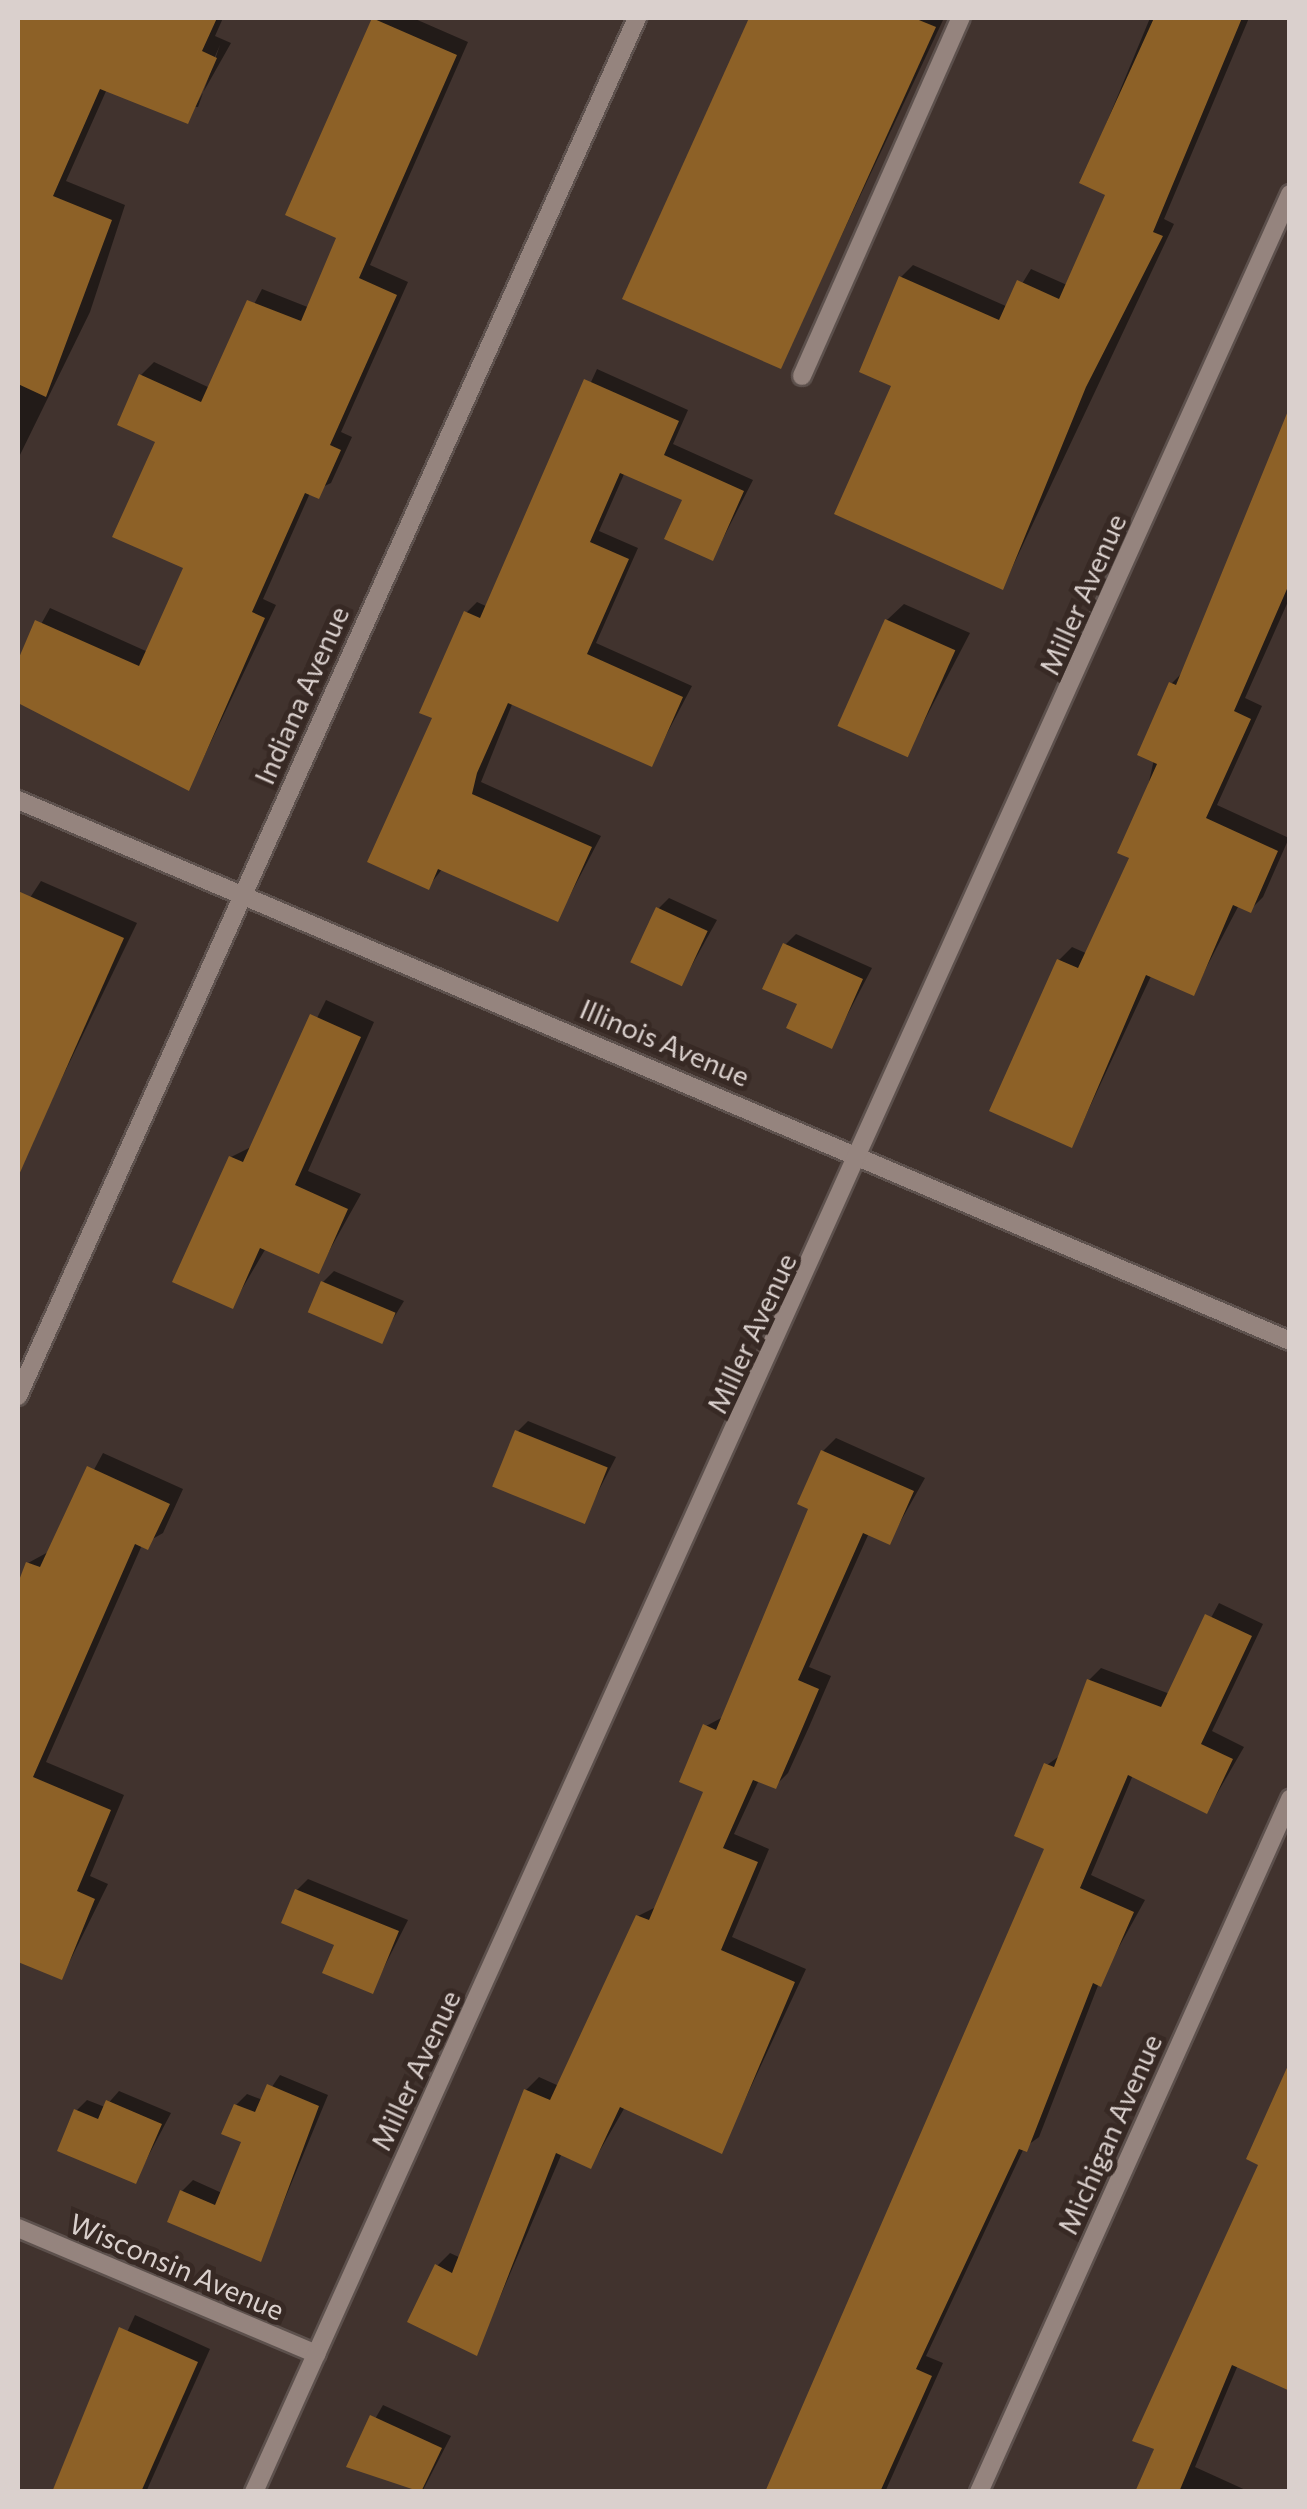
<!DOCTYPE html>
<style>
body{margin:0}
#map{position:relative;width:1307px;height:2509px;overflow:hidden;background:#41332e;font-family:Commissioner,sans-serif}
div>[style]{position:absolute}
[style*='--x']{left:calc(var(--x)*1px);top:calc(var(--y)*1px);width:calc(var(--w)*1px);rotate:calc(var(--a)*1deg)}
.shadow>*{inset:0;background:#0007}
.building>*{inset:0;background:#8d6127;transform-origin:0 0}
.roads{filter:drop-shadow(2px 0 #5d514d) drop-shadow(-2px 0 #5d514d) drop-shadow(0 2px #5d514d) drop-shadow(0 -2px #5d514d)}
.minor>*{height:18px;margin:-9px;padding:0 9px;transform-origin:9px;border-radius:9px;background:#95847e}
span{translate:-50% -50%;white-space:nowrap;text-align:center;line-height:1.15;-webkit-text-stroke:10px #372924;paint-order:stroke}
.street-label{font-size:28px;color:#dad0cd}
.frame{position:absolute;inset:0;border:20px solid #dad0cd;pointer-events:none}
</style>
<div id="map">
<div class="shadow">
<i style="clip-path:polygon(evenodd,18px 18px,223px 18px,215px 36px,231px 43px,187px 121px,107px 89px,66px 181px,125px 205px,90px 312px,18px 459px,18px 18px,220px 45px,198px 107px,193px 107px,220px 45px)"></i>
<i style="clip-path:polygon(413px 18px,468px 42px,370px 265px,408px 282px,341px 432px,352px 437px,331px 483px,310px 493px,263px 599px,276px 605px,189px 788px,18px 701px,18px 666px,50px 608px,148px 652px,186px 567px,141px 375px,154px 362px,210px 388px,262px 289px,310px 308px,340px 236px,374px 19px)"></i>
<i style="clip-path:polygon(750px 18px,944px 18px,780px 366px,626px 298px)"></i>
<i style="clip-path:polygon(1150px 18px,1249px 18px,1164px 219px,1174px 224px,1003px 587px,894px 385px,901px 277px,913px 265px,1008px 307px,1031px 269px,1067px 285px,1108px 193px,1082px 182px)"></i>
<i style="clip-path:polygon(597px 369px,688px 410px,673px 444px,753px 480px,713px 558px,685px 499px,625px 472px,599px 531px,638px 548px,596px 643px,692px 686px,651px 764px,513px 702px,481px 782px,601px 836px,557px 920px,443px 868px,428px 887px,435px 717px,466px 613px,477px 602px,488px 607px)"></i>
<i style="clip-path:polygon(1290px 410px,1290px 597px,1245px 698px,1262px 706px,1217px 805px,1289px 838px,1263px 897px,1250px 910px,1239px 905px,1193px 993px,1152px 974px,1072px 1145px,1059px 960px,1072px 947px,1088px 954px,1132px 857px,1171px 684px,1185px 670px)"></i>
<i style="clip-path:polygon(904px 604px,970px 633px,907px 754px,887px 620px)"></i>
<i style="clip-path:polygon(41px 881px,137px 923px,30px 1144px,18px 1138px,18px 916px)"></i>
<i style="clip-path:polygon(669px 898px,717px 920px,682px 983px,658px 909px)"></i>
<i style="clip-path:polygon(796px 934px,872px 968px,831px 1046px,800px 1003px,785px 945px)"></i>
<i style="clip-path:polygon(326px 1000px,374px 1022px,308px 1171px,361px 1194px,318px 1271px,266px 1248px,232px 1306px,231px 1157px,253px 1146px)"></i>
<i style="clip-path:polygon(334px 1271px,404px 1301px,380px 1340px,323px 1282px)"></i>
<i style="clip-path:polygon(528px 1421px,616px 1457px,583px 1521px,518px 1431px)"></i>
<i style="clip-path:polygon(836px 1438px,925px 1478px,889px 1542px,869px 1533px,809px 1667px,831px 1676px,809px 1727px,788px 1773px,775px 1786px,759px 1780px,734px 1834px,769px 1849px,732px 1937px,806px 1969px,721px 2151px,625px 2107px,591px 2166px,562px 2153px,476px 2353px,437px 2266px,450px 2253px,461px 2258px,526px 2090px,539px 2077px,559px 2086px,638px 1916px,658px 1906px,706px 1791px,706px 1726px,725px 1716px,812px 1507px,823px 1451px)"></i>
<i style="clip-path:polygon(103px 1453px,183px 1489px,163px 1533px,142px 1545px,46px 1762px,124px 1795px,90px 1876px,108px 1884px,62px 1977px,18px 1959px,18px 1590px,28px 1563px,50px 1551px)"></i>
<i style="clip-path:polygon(1219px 1603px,1263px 1624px,1212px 1731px,1244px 1747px,1207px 1811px,1133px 1775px,1091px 1875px,1145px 1900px,1099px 1983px,1039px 2137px,1024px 2148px,926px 2356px,943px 2363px,885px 2492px,767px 2492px,1047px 1847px,1047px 1765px,1062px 1754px,1089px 1680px,1101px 1668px,1170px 1694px)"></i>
<i style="clip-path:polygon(308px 1879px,408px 1920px,372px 1991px,297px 1890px)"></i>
<i style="clip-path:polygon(280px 2075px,328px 2095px,260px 2259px,182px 2191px,193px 2180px,222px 2193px,244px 2141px,236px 2105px,247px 2094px,263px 2100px)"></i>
<i style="clip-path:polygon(119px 2091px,171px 2113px,135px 2181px,76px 2111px,87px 2100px,105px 2107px)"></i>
<i style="clip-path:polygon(1268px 2116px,1238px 2365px,1195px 2467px,1250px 2492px,1138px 2492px,1261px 2163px)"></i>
<i style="clip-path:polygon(135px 2315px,210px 2349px,146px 2492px,53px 2492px)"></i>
<i style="clip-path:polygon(383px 2405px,451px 2436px,422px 2492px,349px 2465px)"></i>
</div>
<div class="building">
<i style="clip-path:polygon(18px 18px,217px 18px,202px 51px,217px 58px,188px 124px,100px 89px,53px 196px,112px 220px,46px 397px,18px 384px)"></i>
<i style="clip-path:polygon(372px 18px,457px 55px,359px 278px,397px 295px,330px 445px,341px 450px,319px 499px,305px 493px,252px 612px,265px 618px,189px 791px,18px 703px,18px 660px,35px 620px,139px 666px,183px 568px,112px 537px,155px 442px,117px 425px,139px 374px,201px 402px,247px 300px,301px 321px,336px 238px,285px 215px)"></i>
<i style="clip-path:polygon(749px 18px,914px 18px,936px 27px,781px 369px,622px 299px)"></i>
<i style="clip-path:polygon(1154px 18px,1242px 18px,1153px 232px,1163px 236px,1086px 387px,1003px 590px,834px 514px,891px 386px,859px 372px,899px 276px,999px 320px,1017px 280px,1059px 299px,1105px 195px,1079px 183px)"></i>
<i style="clip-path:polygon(584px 379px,679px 421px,664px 455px,744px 491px,713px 561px,664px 539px,682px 500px,620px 473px,590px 542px,629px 559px,587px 654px,683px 697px,652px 767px,508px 703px,477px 773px,472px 794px,592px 847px,558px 922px,438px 869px,429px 890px,367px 862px,432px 718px,419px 713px,464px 611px,480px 618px)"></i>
<i style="clip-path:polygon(1290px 406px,1290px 582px,1234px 711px,1251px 719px,1206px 818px,1278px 851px,1251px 913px,1233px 905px,1194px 996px,1146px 975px,1072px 1148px,989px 1111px,1057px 959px,1078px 968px,1129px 858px,1117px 853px,1157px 764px,1137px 755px,1169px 682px,1176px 685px)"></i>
<i style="left:885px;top:619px;width:77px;height:117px;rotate:24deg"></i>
<i style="clip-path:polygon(18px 891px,124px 938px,18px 1177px)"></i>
<i style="left:656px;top:907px;width:57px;height:61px;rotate:25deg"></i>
<i style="clip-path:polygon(783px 943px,863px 979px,832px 1049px,786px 1028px,797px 1004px,762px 989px)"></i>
<i style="clip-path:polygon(310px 1014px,361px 1037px,295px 1185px,348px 1209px,319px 1274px,260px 1248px,233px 1309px,172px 1282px,229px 1156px,243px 1162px)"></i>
<i style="left:321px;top:1281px;width:81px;height:34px;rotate:23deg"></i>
<i style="left:515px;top:1430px;width:100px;height:61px;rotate:22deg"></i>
<i style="clip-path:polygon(821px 1450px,914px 1491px,890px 1545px,863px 1533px,798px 1680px,819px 1689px,796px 1743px,776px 1789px,753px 1780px,723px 1848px,758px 1862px,721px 1950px,795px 1982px,722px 2154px,620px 2107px,591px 2169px,556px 2153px,477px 2356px,407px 2322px,435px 2264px,452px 2273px,524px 2089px,550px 2100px,636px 1915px,649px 1920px,703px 1792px,679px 1782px,703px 1724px,716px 1730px,808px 1509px,797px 1504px)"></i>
<i style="clip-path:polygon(87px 1466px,170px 1504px,148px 1550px,135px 1544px,33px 1777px,111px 1810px,77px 1891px,95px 1899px,62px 1980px,18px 1962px,18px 1583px,26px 1562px,40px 1567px)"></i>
<i style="clip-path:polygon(1205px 1614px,1252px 1636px,1201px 1744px,1233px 1759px,1207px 1814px,1128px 1775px,1080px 1888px,1134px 1912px,1101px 1987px,1093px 1983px,1027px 2152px,1019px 2149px,916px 2369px,932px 2376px,880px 2492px,765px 2492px,1044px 1849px,1014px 1836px,1044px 1763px,1054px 1767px,1087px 1679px,1161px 1707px)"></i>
<i style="clip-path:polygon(295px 1889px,399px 1931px,373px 1994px,322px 1973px,334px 1945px,281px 1923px)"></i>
<i style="clip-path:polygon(1290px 2061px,1290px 2391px,1232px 2365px,1179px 2492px,1135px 2492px,1154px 2449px,1132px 2441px,1258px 2165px,1246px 2159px)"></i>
<i style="clip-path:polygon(267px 2084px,319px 2106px,261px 2262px,167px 2222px,180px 2190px,215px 2205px,241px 2142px,221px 2134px,234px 2104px,255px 2112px)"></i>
<i style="clip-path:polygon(106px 2100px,162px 2124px,136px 2184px,57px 2151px,74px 2109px,98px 2119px)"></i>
<i style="clip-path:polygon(119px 2327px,198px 2362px,141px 2492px,52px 2492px)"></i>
<i style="clip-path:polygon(370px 2415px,442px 2448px,421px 2492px,346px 2467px)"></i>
</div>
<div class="roads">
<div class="minor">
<i style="--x:802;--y:376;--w:392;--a:-66.1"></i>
<i style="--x:18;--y:800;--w:1382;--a:23.04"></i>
<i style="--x:18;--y:1396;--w:1511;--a:-65.81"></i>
<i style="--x:18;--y:2228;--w:324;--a:22.9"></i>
<i style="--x:254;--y:2492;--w:2521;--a:-65.73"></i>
<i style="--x:979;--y:2492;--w:760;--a:-65.83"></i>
</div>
</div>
<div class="street-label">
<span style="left:1082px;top:594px;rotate:-66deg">Miller Avenue</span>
<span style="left:301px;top:695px;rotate:-66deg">Indiana Avenue</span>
<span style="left:665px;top:1042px;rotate:23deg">Illinois Avenue</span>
<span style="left:751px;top:1333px;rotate:-65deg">Miller Avenue</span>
<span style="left:415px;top:2070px;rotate:-65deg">Miller Avenue</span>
<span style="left:1109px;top:2134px;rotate:-66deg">Michigan Avenue</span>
<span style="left:177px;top:2266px;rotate:23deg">Wisconsin Avenue</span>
</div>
<div class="frame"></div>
</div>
